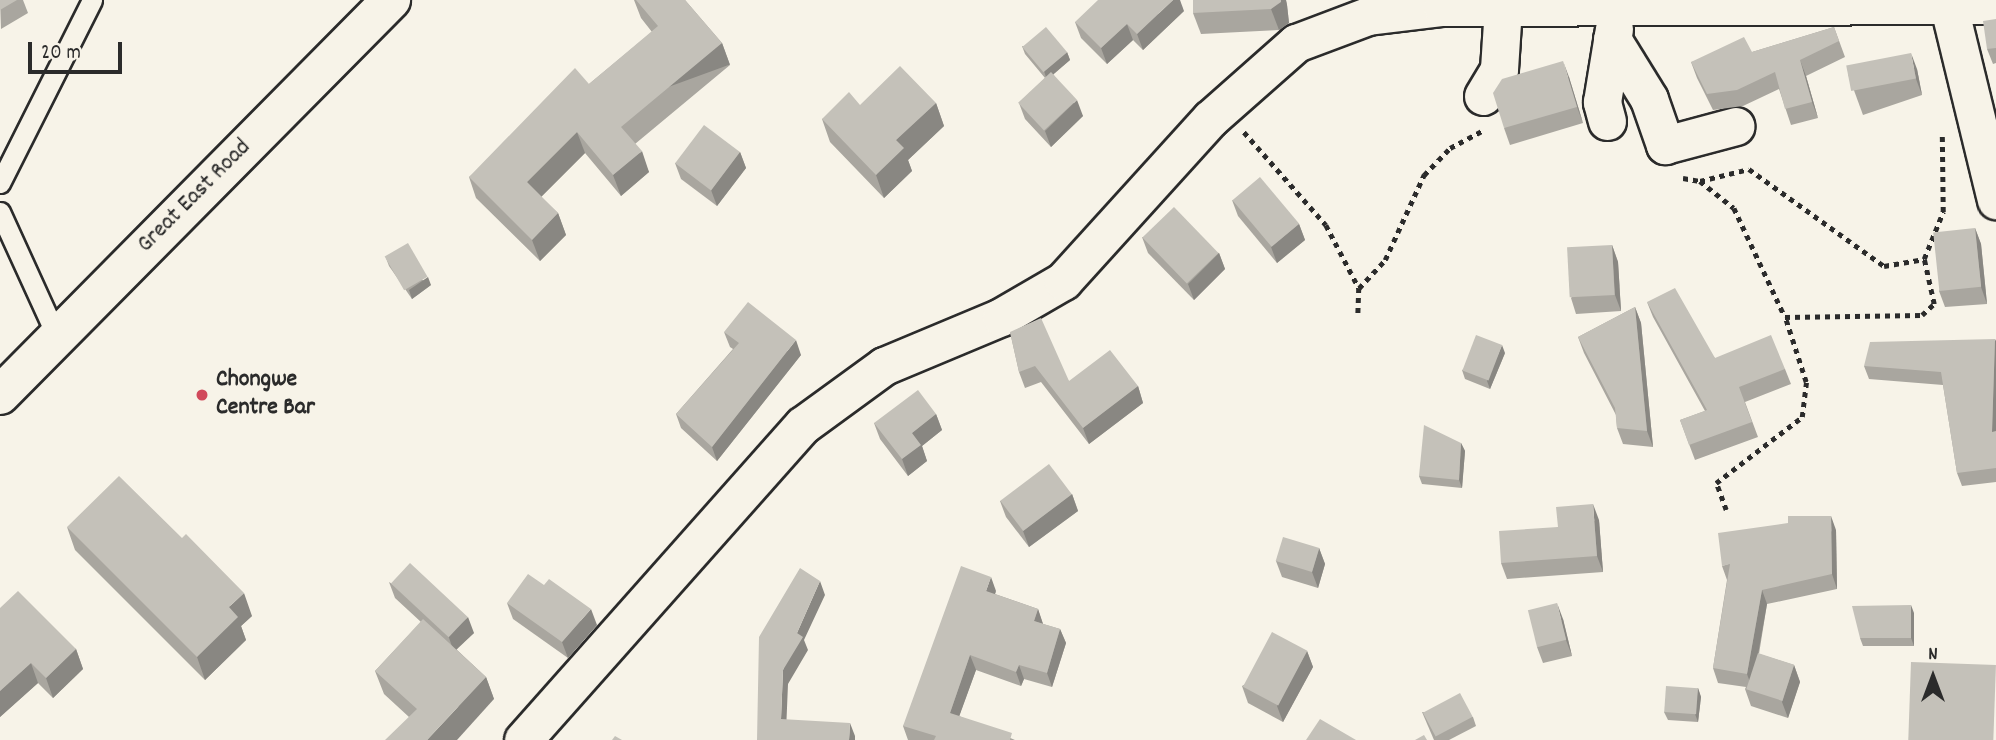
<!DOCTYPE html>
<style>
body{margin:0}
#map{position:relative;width:1996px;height:740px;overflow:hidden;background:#f7f3e8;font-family:Dekko,sans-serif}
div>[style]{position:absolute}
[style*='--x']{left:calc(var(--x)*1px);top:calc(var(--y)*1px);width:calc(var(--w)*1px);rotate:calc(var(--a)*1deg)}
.path>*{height:4.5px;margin-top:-2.25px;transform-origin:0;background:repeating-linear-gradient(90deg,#2b2b2b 0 5px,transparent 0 10px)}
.roads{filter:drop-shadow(2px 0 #2b2b2b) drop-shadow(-2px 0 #2b2b2b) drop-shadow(0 2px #2b2b2b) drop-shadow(0 -2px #2b2b2b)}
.service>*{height:19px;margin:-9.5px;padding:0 9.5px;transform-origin:9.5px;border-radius:9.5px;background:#f7f3e8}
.minor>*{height:37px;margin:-18.5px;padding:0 18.5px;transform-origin:18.5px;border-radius:18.5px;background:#f7f3e8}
.trunk>*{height:38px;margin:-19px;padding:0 19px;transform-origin:19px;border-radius:19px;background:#f7f3e8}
.wall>*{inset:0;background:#a9a69f}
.shaded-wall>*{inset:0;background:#898782;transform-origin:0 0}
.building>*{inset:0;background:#c4c1b9;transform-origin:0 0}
.dots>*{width:19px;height:19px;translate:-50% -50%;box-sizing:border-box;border:4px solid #f7f3e8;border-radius:50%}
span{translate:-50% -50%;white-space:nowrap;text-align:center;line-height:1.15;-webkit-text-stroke:5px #f7f3e8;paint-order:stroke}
.street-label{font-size:24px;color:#2b2b2b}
.poi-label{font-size:24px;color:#2b2b2b;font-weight:700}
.left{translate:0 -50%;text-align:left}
.north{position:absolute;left:1898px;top:642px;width:70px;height:70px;-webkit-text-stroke:5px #f7f3e8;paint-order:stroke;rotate:0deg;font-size:19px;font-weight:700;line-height:28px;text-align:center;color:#2b2b2b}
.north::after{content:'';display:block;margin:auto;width:24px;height:32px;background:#2b2b2b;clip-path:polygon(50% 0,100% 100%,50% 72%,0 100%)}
.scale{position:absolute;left:28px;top:42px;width:94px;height:32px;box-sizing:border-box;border:4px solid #2b2b2b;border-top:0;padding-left:9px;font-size:21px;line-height:24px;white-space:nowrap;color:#2b2b2b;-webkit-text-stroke:5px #f7f3e8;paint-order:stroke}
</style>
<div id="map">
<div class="path">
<i style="--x:1244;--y:132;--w:124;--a:48.6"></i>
<i style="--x:1326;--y:225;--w:71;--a:62.4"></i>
<i style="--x:1359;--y:288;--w:27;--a:92"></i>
<i style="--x:1683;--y:178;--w:17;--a:10"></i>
<i style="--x:1700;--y:181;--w:50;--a:-13.8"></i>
<i style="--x:1749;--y:169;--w:166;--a:35.7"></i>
<i style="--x:1884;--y:266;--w:41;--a:-9.9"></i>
<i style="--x:1700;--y:181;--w:43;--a:38.5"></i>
<i style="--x:1734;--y:208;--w:120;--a:64.9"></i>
<i style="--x:1785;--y:317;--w:137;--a:-0.8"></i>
<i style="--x:1922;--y:315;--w:16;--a:-43"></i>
<i style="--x:1934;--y:304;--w:46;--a:-102.5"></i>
<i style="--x:1924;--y:259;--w:51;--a:-68"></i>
<i style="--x:1943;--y:212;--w:80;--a:-90.7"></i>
<i style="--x:1359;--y:288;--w:38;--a:-47"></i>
<i style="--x:1385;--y:260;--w:94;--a:-65.4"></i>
<i style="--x:1424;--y:175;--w:37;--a:-46"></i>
<i style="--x:1450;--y:148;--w:36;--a:-28"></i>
<i style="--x:1726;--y:510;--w:29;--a:-110"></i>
<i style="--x:1716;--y:483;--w:108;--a:-37.5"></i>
<i style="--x:1802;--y:417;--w:35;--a:-83"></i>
<i style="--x:1806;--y:382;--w:68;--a:-107.9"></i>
</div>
<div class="roads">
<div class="service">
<i style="--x:0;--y:183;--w:205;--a:-63.3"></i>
<i style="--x:0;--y:212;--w:137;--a:65.5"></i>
</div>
<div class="minor">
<i style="--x:1949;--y:7;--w:199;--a:76.3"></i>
<i style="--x:1612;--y:39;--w:70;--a:58.3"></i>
<i style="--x:1649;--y:99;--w:49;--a:70.8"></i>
<i style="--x:1665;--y:145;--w:73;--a:-15"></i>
<i style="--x:1483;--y:96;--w:31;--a:-59"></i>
<i style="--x:1499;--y:69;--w:62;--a:-86.3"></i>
<i style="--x:1607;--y:121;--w:20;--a:-105"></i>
<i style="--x:1602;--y:102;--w:74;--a:-80.7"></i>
<i style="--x:523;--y:740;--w:421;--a:-48.4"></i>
<i style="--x:803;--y:425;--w:100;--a:-36.1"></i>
<i style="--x:884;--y:366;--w:127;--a:-22.7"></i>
<i style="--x:1001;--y:317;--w:72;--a:-30.1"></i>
<i style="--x:1063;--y:281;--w:219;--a:-47.8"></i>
<i style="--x:1210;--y:119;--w:115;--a:-41.5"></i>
<i style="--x:1296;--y:43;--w:77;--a:-20.6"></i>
<i style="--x:1368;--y:16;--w:75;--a:-6.9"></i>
<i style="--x:1442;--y:7;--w:554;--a:-0.21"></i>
</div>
<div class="trunk">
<i style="--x:0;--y:395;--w:556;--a:-45.29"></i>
</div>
</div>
<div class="wall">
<i style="clip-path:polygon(0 0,23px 0,28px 13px,1px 29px)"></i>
<i style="clip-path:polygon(634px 0,685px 0,722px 43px,730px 65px,635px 144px,649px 172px,621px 196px,585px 153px,541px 197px,558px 213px,566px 235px,540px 261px,476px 198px,469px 177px,589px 84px,652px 32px,641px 18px)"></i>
<i style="clip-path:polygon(1193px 0,1286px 0,1287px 5px,1289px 23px,1279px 30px,1201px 34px,1193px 13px)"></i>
<i style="clip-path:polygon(1184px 11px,1143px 50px,1133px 40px,1107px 64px,1081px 38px,1075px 22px)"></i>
<i style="clip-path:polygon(1996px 19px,1996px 63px,1993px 64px,1987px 49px)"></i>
<i style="clip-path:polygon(1834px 27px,1845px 57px,1806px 76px,1818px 118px,1791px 125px,1779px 89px,1743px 106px,1713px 110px,1697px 78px,1691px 62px,1752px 52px)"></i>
<i style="clip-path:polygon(1022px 46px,1067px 52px,1070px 60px,1053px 74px,1083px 116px,1051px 147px,1025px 119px,1019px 103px,1045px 78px,1025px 54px)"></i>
<i style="clip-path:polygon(1917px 69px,1922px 95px,1863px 115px,1848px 74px)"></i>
<i style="clip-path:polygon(1569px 77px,1583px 123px,1510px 145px,1504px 128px)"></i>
<i style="clip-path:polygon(936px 103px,944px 126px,908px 160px,912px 171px,884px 198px,830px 142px,822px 119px,860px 105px)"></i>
<i style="clip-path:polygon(740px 152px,746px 168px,717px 206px,681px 179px,675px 163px)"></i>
<i style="clip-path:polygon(1232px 200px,1299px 224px,1305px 240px,1277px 263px,1238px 216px)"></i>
<i style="clip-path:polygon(1975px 228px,1981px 244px,1987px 304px,1945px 307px,1939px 291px)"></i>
<i style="clip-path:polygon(1142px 237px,1219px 253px,1225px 269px,1194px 300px,1148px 253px)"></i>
<i style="clip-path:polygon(1612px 245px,1618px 262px,1621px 311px,1576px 314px,1571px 298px)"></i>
<i style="clip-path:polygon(386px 258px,431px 285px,412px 299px,389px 266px)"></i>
<i style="clip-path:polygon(1647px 302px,1715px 358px,1785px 369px,1791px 384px,1745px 402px,1758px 437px,1695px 460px,1680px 420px,1705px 411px,1653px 317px)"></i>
<i style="clip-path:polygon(1635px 307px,1641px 323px,1653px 447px,1623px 444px,1617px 428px,1616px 415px,1584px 353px,1578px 337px)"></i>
<i style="clip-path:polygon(724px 332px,801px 355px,717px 461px,681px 428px,676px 414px,733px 349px,730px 347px)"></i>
<i style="clip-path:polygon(1010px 332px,1069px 381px,1138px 386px,1143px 403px,1089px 444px,1041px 382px,1025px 388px,1019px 372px)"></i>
<i style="clip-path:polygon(1996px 341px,1996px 482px,1962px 486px,1957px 473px,1943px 385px,1869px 379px,1864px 366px)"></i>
<i style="clip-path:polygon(1505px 353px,1490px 389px,1465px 379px,1462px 370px)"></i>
<i style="clip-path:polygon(936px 414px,942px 430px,922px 446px,927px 461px,908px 476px,880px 439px,874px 423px)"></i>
<i style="clip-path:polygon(1461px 443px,1465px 451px,1462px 488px,1422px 484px,1419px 476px)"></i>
<i style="clip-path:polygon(1072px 494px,1078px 511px,1029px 547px,1006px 517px,1000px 501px)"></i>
<i style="clip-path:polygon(1599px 520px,1603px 572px,1507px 579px,1501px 563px,1558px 527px)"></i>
<i style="clip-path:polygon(67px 527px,252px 616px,241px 626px,246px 640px,205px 680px,75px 550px)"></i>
<i style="clip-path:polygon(1836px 530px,1837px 589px,1767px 604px,1759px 654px,1794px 665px,1800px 682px,1788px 718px,1751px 706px,1745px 689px,1746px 687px,1718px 683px,1713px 668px,1727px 580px,1722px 566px)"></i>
<i style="clip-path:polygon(1319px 548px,1325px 564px,1318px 588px,1282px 577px,1276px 561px)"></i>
<i style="clip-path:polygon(389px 582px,474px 633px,456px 649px,486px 677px,494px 699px,409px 717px,384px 694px,375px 671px,421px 622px,395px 598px)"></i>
<i style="clip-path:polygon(996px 591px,995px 594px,1038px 609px,1043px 624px,1060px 629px,1066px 643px,1052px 687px,1024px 679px,1021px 686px,976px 670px,959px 716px,1015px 740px,908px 740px,903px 726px)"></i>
<i style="clip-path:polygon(507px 603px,597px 625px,568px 658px,513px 619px)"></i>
<i style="clip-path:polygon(0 608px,76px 649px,83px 669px,53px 698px,38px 683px,0 717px)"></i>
<i style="clip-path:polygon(1914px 613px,1914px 646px,1863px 646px,1860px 638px)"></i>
<i style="clip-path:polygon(1563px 619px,1572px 656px,1543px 663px,1537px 647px)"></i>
<i style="clip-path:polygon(1307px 651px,1313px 667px,1283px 722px,1248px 703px,1242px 686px)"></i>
<i style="clip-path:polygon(1698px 688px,1701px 697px,1698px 722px,1668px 720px,1664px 712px)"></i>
<i style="clip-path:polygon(1422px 712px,1473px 717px,1476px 726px,1449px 740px,1434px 740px)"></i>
</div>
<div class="shaded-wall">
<i style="clip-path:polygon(1173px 0,1180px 0,1184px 11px,1143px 50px,1137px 34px)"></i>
<i style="clip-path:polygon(1281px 0,1286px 0,1287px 5px,1289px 23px,1279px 30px,1271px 9px)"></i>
<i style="clip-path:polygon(1127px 24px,1133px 40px,1107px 64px,1101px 48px)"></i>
<i style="left:722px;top:43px;width:23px;height:131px;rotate:70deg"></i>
<i style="clip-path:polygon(1067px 52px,1070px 60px,1047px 80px,1044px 71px)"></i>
<i style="clip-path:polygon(1911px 53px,1917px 69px,1922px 95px,1916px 79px)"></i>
<i style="clip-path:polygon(1800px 60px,1806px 76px,1818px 118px,1812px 102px)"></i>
<i style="clip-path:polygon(1563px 61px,1569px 77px,1583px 123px,1577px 107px)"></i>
<i style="clip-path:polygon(1077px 100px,1083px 116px,1051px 147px,1045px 131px)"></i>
<i style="clip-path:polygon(936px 103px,944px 126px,908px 160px,912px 171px,884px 198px,876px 175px,896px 140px)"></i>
<i style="clip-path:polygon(577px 132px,585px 153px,534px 204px,527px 182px)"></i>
<i style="clip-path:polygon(642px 151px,649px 172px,621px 196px,613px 175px)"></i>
<i style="clip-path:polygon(740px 152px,746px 168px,717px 206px,711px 190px)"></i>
<i style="clip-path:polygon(558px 213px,566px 235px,540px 261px,532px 240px)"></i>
<i style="clip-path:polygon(1299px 224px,1305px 240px,1277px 263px,1271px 247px)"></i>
<i style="clip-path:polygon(1975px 228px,1981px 244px,1987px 304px,1981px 287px)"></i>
<i style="clip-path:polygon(1612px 245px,1618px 262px,1621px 311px,1615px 295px)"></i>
<i style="clip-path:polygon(1219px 253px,1225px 269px,1194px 300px,1188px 284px)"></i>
<i style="clip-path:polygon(428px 277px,431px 285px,412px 299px,409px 290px)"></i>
<i style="clip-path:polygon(1635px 307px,1641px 323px,1653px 447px,1647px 431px)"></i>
<i style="clip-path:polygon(1995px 339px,1996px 341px,1996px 445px,1992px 432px)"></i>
<i style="clip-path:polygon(796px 340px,801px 355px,717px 461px,712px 447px)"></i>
<i style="clip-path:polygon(1502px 345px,1505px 353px,1490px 389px,1487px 381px)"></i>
<i style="clip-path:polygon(1138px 386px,1143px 403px,1089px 444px,1083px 428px)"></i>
<i style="clip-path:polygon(936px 414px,942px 430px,922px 446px,927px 461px,908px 476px,902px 459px,912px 433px)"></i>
<i style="clip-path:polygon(1461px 443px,1465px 451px,1462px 488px,1459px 480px)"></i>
<i style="clip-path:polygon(1072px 494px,1078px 511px,1029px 547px,1023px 531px)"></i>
<i style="clip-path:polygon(1593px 504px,1599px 520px,1603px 572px,1597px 556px)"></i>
<i style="clip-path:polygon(1831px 516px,1836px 530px,1837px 589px,1832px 574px)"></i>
<i style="clip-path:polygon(1319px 548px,1325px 564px,1318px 588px,1312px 572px)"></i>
<i style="clip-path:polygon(991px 577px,996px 591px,991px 605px,986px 591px)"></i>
<i style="clip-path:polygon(820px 581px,825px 595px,804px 640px,808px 650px,788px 684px,786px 732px,781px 719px,783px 670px,797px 633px)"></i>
<i style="clip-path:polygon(1762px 590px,1767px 604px,1752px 688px,1747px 674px)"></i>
<i style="clip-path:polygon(244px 593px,252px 616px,241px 626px,246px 640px,205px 680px,197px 657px,229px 607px)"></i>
<i style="clip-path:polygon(1557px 603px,1563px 619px,1572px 656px,1566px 640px)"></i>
<i style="clip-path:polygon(1911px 605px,1914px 613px,1914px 646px,1911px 638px)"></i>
<i style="clip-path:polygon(591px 609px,597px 625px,568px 658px,562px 642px)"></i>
<i style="clip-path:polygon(1038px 609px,1043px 624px,1034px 621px)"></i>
<i style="clip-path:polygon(468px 617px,474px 633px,454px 652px,448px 635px)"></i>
<i style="clip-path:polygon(1060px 629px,1066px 643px,1052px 687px,1047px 673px)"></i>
<i style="clip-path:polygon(76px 649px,83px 669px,53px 698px,46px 678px)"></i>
<i style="clip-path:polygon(1307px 651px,1313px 667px,1283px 722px,1277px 706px)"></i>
<i style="clip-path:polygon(970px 655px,976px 670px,955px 728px,950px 713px)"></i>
<i style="clip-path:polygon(31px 663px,38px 683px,0 717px,0 691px)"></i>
<i style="clip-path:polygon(1019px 665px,1024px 679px,1021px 686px,1016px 672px)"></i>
<i style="clip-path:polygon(1794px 665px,1800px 682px,1788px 718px,1782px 702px)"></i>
<i style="clip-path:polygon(486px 677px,494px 699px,457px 740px,427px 740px)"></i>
<i style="clip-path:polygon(1698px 688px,1701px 697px,1698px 722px,1695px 714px)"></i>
<i style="clip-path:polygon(850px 723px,855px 736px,855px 740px,849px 740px)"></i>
</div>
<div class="building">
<i style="clip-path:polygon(0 0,17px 0,0 10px)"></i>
<i style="clip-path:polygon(636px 0,685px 0,722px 43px,621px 127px,642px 151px,613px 175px,577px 132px,527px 182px,558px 213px,532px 240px,469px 177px,575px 68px,589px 84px,658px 26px)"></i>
<i style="clip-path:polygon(1098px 0,1173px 0,1137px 34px,1127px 24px,1101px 48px,1075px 22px)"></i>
<i style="clip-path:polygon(1193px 0,1281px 0,1281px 2px,1271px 9px,1193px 13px)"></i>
<i style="clip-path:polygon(1996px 19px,1996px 48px,1987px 49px,1983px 21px)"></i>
<i style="left:1046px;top:27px;width:33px;height:31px;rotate:50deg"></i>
<i style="clip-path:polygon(1834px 27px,1839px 41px,1800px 60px,1812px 102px,1785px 109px,1775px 72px,1737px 90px,1707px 94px,1691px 62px,1744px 37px,1752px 52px)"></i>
<i style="left:1911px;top:53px;width:26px;height:66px;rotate:79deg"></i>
<i style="clip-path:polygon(1563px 61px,1577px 107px,1504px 128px,1493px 93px,1502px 79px)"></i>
<i style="clip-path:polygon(900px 66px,936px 103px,896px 140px,904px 148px,876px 175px,822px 119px,849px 92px,860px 105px)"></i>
<i style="left:1051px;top:72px;width:38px;height:45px;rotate:47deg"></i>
<i style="left:704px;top:125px;width:45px;height:48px;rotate:37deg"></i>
<i style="left:1260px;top:177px;width:61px;height:36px;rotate:50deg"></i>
<i style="left:1174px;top:207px;width:64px;height:44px;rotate:46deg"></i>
<i style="left:1975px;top:228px;width:59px;height:42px;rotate:84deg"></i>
<i style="left:408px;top:243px;width:39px;height:27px;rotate:60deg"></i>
<i style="left:1612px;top:245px;width:50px;height:45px;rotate:87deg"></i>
<i style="clip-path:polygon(1675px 288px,1715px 358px,1771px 335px,1785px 369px,1739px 387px,1752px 422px,1689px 445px,1680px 420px,1707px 410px,1647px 302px)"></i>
<i style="clip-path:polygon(748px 302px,796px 340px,712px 447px,676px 414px,739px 343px,724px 332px)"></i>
<i style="clip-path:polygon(1635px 307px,1647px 431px,1617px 428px,1615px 408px,1578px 337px)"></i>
<i style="clip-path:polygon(1041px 318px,1069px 381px,1110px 350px,1138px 386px,1083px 428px,1035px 366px,1019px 372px,1010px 332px)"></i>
<i style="left:1476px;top:335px;width:28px;height:38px;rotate:21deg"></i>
<i style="clip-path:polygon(1995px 339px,1992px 432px,1996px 431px,1996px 468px,1957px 473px,1941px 372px,1864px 366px,1870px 342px)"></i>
<i style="clip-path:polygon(918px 390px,936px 414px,912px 433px,921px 445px,902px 459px,874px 423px)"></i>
<i style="clip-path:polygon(1424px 425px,1461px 443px,1459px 480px,1419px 476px)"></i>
<i style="left:1049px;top:464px;width:38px;height:61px;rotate:53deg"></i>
<i style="clip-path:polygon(119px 476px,182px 538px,186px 534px,244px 593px,229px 607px,238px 617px,197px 657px,67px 527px)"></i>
<i style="clip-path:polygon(1593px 504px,1597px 556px,1501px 563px,1499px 531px,1558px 527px,1556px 507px)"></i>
<i style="clip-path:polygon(1788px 516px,1831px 516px,1832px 574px,1762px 590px,1747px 674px,1713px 668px,1730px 564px,1722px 566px,1718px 533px,1788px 523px)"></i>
<i style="left:1283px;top:537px;width:38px;height:25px;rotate:17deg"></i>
<i style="left:410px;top:563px;width:79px;height:28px;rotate:43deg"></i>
<i style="clip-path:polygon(961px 566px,991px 577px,986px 591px,1038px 609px,1034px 621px,1060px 629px,1047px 673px,1019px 665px,1016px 672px,970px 655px,950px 713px,1012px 733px,1010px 740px,934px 740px,936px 736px,903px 726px)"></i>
<i style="clip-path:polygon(800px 568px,820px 581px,797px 633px,803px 637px,783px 670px,781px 719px,850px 723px,849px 740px,757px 740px,759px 637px)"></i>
<i style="clip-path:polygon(528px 574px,544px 585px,549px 579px,591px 609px,562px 642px,507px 603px)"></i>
<i style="clip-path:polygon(18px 591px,76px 649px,46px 678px,31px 663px,0 691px,0 608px)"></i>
<i style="left:1557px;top:603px;width:38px;height:30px;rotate:76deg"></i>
<i style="clip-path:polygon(1911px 605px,1911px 638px,1860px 638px,1852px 606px)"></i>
<i style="clip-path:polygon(423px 619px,486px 677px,427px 740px,385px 740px,417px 709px,375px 671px)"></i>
<i style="left:1272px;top:632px;width:40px;height:62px;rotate:28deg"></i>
<i style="left:1758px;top:653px;width:38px;height:38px;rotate:18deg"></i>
<i style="left:1911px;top:662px;width:85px;height:78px;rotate:2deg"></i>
<i style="left:1666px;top:686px;width:32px;height:26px;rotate:4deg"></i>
<i style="left:1460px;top:693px;width:27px;height:42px;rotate:62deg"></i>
<i style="clip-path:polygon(1320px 719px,1356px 740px,1306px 740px)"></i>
<i style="clip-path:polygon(1424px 735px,1427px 740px,1415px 740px)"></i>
<i style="clip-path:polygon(615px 736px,622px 740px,612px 740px)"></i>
</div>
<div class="dots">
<i style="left:202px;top:395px;background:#d1495b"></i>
</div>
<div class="street-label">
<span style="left:195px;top:197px;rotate:-45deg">Great East Road</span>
</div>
<div class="poi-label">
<span class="left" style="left:216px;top:395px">Chongwe<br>Centre Bar</span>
</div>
<div class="north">N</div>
<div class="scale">20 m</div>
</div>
